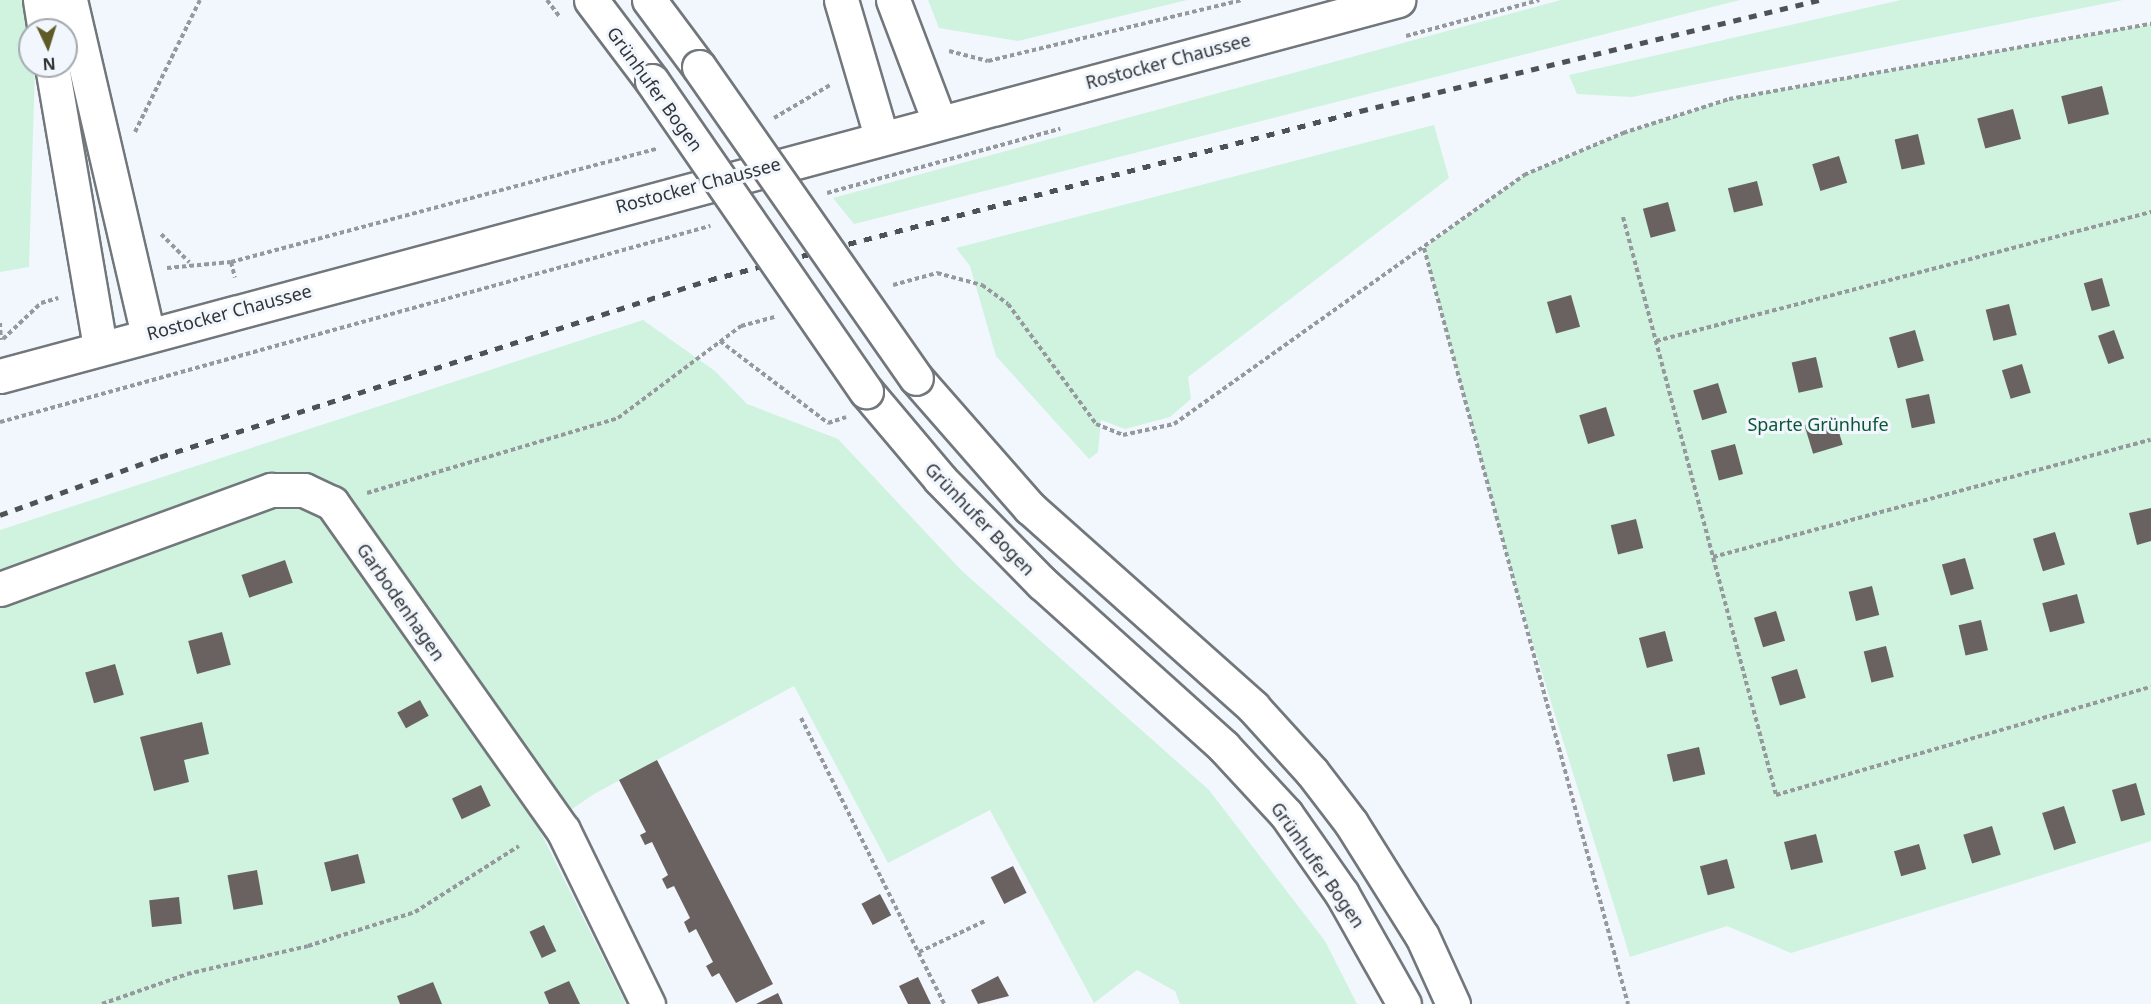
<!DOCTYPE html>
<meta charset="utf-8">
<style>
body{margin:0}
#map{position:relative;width:2151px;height:1004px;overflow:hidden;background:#f1f7fd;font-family:"Noto Sans",sans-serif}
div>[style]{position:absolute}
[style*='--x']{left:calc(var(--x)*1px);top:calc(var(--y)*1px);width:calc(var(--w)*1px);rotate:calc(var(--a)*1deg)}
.green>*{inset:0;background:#cff3de}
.building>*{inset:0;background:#6a6261;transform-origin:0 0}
.path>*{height:4px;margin-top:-2px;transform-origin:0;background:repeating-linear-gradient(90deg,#95999d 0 4.5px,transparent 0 7.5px)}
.roads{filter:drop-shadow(2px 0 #72777c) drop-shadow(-2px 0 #72777c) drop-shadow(0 2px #72777c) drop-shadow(0 -2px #72777c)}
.minor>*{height:33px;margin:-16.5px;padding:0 16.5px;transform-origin:16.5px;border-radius:16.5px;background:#fff}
.major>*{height:33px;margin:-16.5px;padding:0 16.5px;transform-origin:16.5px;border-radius:16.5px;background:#fff}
.rail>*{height:4.5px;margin-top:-2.25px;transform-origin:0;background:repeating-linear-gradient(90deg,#4f5255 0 8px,transparent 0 16px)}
.bridges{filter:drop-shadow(2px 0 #72777c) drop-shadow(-2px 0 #72777c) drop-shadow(0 2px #72777c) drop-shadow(0 -2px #72777c)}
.major-bridge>*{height:33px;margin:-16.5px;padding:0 16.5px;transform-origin:16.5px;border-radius:16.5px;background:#fff}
span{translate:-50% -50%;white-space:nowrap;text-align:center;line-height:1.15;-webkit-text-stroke:6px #f1f7fd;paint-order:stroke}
.street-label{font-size:18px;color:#323437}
.park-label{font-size:18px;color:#0c5638}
.north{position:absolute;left:18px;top:18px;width:60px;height:60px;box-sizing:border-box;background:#f1f7fd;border:2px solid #a5a9ae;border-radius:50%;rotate:176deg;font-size:16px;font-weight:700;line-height:24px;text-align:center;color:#323437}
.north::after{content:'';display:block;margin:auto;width:21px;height:27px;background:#5f5b28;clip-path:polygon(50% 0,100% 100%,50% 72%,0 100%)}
</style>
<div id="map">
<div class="green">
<i style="clip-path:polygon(0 0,29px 0,30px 66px,35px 66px,29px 267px,0 272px)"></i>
<i style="clip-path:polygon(928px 0,1187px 0,1018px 41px,939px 28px)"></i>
<i style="clip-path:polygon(1561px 0,1740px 0,854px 224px,833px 198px)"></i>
<i style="clip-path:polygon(1901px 0,2123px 0,1632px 97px,1577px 94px,1569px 75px)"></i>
<i style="clip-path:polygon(2151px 24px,2151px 841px,1791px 953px,1727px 926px,1630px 957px,1516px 589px,1424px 248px,1524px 175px,1623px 133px,1729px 99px)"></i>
<i style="clip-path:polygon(1434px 125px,1449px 178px,1188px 377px,1191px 399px,1170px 417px,1125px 429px,1101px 420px,1098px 452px,1089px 459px,996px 356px,970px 266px,956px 248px)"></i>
<i style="clip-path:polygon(643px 320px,715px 371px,747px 404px,838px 439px,962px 571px,1209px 790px,1325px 941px,1357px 1004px,1180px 1004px,1175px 991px,1137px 970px,1094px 1003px,990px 810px,888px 863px,794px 686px,594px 794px,540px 831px,626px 1004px,0 1004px,0 530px)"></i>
</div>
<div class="building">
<i style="left:2102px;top:86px;width:29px;height:42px;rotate:76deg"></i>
<i style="left:2013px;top:109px;width:31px;height:37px;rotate:75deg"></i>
<i style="left:1918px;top:134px;width:31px;height:24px;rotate:77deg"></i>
<i style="left:1839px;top:156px;width:28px;height:28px;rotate:73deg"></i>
<i style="left:1757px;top:181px;width:25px;height:30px;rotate:76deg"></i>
<i style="left:1668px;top:202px;width:30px;height:26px;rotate:75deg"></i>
<i style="left:2102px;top:278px;width:29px;height:19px;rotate:74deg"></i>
<i style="left:1571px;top:295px;width:33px;height:25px;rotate:74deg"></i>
<i style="left:2009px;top:304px;width:32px;height:24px;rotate:76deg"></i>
<i style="left:1915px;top:330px;width:32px;height:27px;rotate:74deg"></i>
<i style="left:2114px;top:330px;width:30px;height:17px;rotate:70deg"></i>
<i style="left:1816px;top:357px;width:31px;height:25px;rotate:77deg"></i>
<i style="left:2022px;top:364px;width:30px;height:21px;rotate:73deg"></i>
<i style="left:1718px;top:383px;width:31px;height:26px;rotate:73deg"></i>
<i style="left:1929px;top:394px;width:30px;height:24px;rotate:78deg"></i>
<i style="left:1606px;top:407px;width:30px;height:28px;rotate:73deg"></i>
<i style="left:1834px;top:416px;width:30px;height:31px;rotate:73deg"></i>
<i style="left:1735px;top:444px;width:31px;height:25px;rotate:75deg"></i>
<i style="clip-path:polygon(2151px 508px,2151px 541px,2137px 545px,2129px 513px)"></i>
<i style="left:1636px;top:519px;width:30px;height:26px;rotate:76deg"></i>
<i style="left:2055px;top:532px;width:34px;height:23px;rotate:73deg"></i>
<i style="left:1965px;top:558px;width:32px;height:24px;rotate:74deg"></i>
<i style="left:285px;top:560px;width:24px;height:46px;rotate:71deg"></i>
<i style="left:1872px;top:586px;width:30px;height:24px;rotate:76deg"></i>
<i style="left:2077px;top:594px;width:30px;height:36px;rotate:75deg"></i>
<i style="left:1776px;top:611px;width:31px;height:23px;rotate:73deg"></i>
<i style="left:1981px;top:620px;width:31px;height:23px;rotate:77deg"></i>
<i style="left:1665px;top:631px;width:31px;height:27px;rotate:75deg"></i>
<i style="left:222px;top:632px;width:34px;height:35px;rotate:75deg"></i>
<i style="left:1886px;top:646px;width:32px;height:23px;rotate:76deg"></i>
<i style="left:115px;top:664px;width:32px;height:31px;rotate:74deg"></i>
<i style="left:1797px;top:669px;width:30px;height:27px;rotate:73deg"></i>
<i style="left:420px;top:700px;width:18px;height:26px;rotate:61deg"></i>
<i style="clip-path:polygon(202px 722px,209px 754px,184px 760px,189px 782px,154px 791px,140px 737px)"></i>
<i style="left:1699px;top:747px;width:28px;height:33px;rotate:77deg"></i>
<i style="clip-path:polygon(657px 760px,773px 984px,736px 1003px,719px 973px,712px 977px,706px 966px,713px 962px,696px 929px,689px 933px,684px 922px,690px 918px,674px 886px,667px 889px,662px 879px,668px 875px,652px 842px,645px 845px,640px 835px,646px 832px,619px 780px)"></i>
<i style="left:2136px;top:783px;width:33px;height:25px;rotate:74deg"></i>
<i style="left:481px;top:785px;width:23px;height:32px;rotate:65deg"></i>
<i style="left:2064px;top:806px;width:39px;height:23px;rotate:72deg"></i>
<i style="left:1992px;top:826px;width:30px;height:30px;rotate:73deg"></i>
<i style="left:1816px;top:834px;width:29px;height:33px;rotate:76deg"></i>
<i style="left:1919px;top:844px;width:26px;height:26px;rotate:74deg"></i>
<i style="left:358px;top:854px;width:30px;height:35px;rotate:76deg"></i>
<i style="left:1727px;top:859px;width:30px;height:28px;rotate:75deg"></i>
<i style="left:1013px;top:866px;width:30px;height:25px;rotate:63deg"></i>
<i style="left:257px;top:870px;width:35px;height:30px;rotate:80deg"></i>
<i style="left:880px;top:894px;width:24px;height:21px;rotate:62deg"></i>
<i style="left:179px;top:897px;width:27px;height:30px;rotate:84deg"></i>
<i style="left:544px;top:925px;width:29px;height:16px;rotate:65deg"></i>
<i style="clip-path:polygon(998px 976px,1009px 996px,978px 1004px,971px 990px)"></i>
<i style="clip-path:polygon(918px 977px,931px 1004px,908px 1004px,899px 986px)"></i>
<i style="clip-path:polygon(569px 981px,580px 1004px,549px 1004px,544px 992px)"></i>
<i style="clip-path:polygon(433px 982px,442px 1004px,400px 1004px,397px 996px)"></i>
<i style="clip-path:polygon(778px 993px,783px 1004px,756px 1004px)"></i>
</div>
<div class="path">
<i style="--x:547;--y:0;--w:20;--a:53"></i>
<i style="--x:1406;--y:36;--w:138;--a:-15.1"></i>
<i style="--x:949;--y:51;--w:40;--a:14.4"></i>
<i style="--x:988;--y:61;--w:262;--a:-13.5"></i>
<i style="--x:774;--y:118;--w:67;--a:-30.4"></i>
<i style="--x:135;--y:132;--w:147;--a:-63.8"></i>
<i style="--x:827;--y:193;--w:242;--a:-15.4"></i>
<i style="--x:1623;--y:217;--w:598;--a:75.17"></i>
<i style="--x:1776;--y:795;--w:390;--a:-16.1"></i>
<i style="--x:161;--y:234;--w:40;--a:45"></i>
<i style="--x:1424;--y:248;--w:783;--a:74.9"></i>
<i style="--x:231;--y:262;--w:16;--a:76"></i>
<i style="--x:167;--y:268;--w:64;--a:-5.4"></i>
<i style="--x:231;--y:262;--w:441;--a:-14.9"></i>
<i style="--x:893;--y:285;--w:46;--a:-15.3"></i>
<i style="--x:937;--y:273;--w:47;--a:14.9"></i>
<i style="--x:982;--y:285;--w:32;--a:36"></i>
<i style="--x:1008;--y:304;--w:149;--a:53.7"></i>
<i style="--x:1096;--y:424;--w:29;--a:22"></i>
<i style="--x:1123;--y:435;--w:52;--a:-12.2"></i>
<i style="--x:1174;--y:424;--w:430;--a:-35.4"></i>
<i style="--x:1524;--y:175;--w:108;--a:-23"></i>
<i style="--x:1623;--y:133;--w:111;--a:-17.8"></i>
<i style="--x:1729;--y:99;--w:429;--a:-10.1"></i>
<i style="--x:0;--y:323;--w:17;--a:87"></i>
<i style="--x:3;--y:339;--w:52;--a:-43.5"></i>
<i style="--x:41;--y:303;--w:18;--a:-16"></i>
<i style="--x:720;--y:341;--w:136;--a:37.2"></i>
<i style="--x:828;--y:423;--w:19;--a:-18"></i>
<i style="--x:1656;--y:341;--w:512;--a:-14.61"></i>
<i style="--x:0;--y:422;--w:737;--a:-15.43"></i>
<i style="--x:367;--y:493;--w:262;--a:-16.6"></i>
<i style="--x:618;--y:418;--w:154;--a:-36.8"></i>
<i style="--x:741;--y:326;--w:35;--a:-15"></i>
<i style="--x:1713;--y:557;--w:453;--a:-15"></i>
<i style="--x:801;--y:718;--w:320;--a:63.4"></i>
<i style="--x:919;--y:952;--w:75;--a:-25.2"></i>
<i style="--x:102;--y:1004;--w:90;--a:-19.4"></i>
<i style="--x:187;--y:974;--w:124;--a:-13"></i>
<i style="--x:308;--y:946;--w:112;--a:-17.6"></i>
<i style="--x:415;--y:912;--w:123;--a:-32.4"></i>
</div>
<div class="roads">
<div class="minor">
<i style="--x:0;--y:589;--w:289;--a:-20.1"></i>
<i style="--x:271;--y:490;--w:33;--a:0"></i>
<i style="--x:304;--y:490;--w:31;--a:25"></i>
<i style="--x:332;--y:503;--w:400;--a:54.8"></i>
<i style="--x:563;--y:830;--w:194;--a:64"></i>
</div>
<div class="major">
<i style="--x:40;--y:0;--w:30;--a:81"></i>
<i style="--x:70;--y:0;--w:344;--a:76.9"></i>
<i style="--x:591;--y:0;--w:101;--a:53"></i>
<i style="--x:649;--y:0;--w:84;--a:53.3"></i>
<i style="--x:841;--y:0;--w:142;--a:73.6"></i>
<i style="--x:893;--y:0;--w:129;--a:69.2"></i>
<i style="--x:52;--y:66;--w:286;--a:80.3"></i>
<i style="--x:0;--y:376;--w:1448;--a:-15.05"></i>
<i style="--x:916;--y:378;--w:173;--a:48.8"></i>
<i style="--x:1030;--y:508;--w:299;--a:41.7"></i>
<i style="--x:1253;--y:707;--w:88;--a:47.8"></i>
<i style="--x:1312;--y:772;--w:64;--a:52.6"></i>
<i style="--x:1351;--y:823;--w:133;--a:57.9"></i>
<i style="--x:1422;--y:936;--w:75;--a:65.5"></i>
<i style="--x:866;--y:391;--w:115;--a:49.9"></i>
<i style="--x:940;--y:479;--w:146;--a:45.6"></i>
<i style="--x:1042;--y:583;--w:244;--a:42"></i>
<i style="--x:1223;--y:746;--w:93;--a:47.2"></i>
<i style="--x:1286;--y:814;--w:98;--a:55"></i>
<i style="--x:1342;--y:894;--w:126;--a:60.6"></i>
</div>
</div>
<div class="rail">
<i style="--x:0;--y:515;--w:170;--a:-19.9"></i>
<i style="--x:160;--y:457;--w:577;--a:-17.87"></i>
<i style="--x:709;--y:280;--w:673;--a:-14.55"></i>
<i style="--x:1360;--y:111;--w:472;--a:-13.6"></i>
</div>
<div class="bridges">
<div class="major-bridge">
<i style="--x:699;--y:67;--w:379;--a:55.1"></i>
<i style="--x:652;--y:81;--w:377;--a:55.4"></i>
</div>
</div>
<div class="street-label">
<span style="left:1168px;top:61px;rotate:-15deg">Rostocker Chaussee</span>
<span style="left:655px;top:89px;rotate:54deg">Grünhufer Bogen</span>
<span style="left:698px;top:185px;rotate:-15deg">Rostocker Chaussee</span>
<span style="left:229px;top:312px;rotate:-15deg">Rostocker Chaussee</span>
<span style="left:980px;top:519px;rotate:46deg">Grünhufer Bogen</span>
<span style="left:401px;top:602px;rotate:55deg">Garbodenhagen</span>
<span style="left:1318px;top:865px;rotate:55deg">Grünhufer Bogen</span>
</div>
<div class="park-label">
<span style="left:1818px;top:424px">Sparte Grünhufe</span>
</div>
<div class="north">N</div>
</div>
